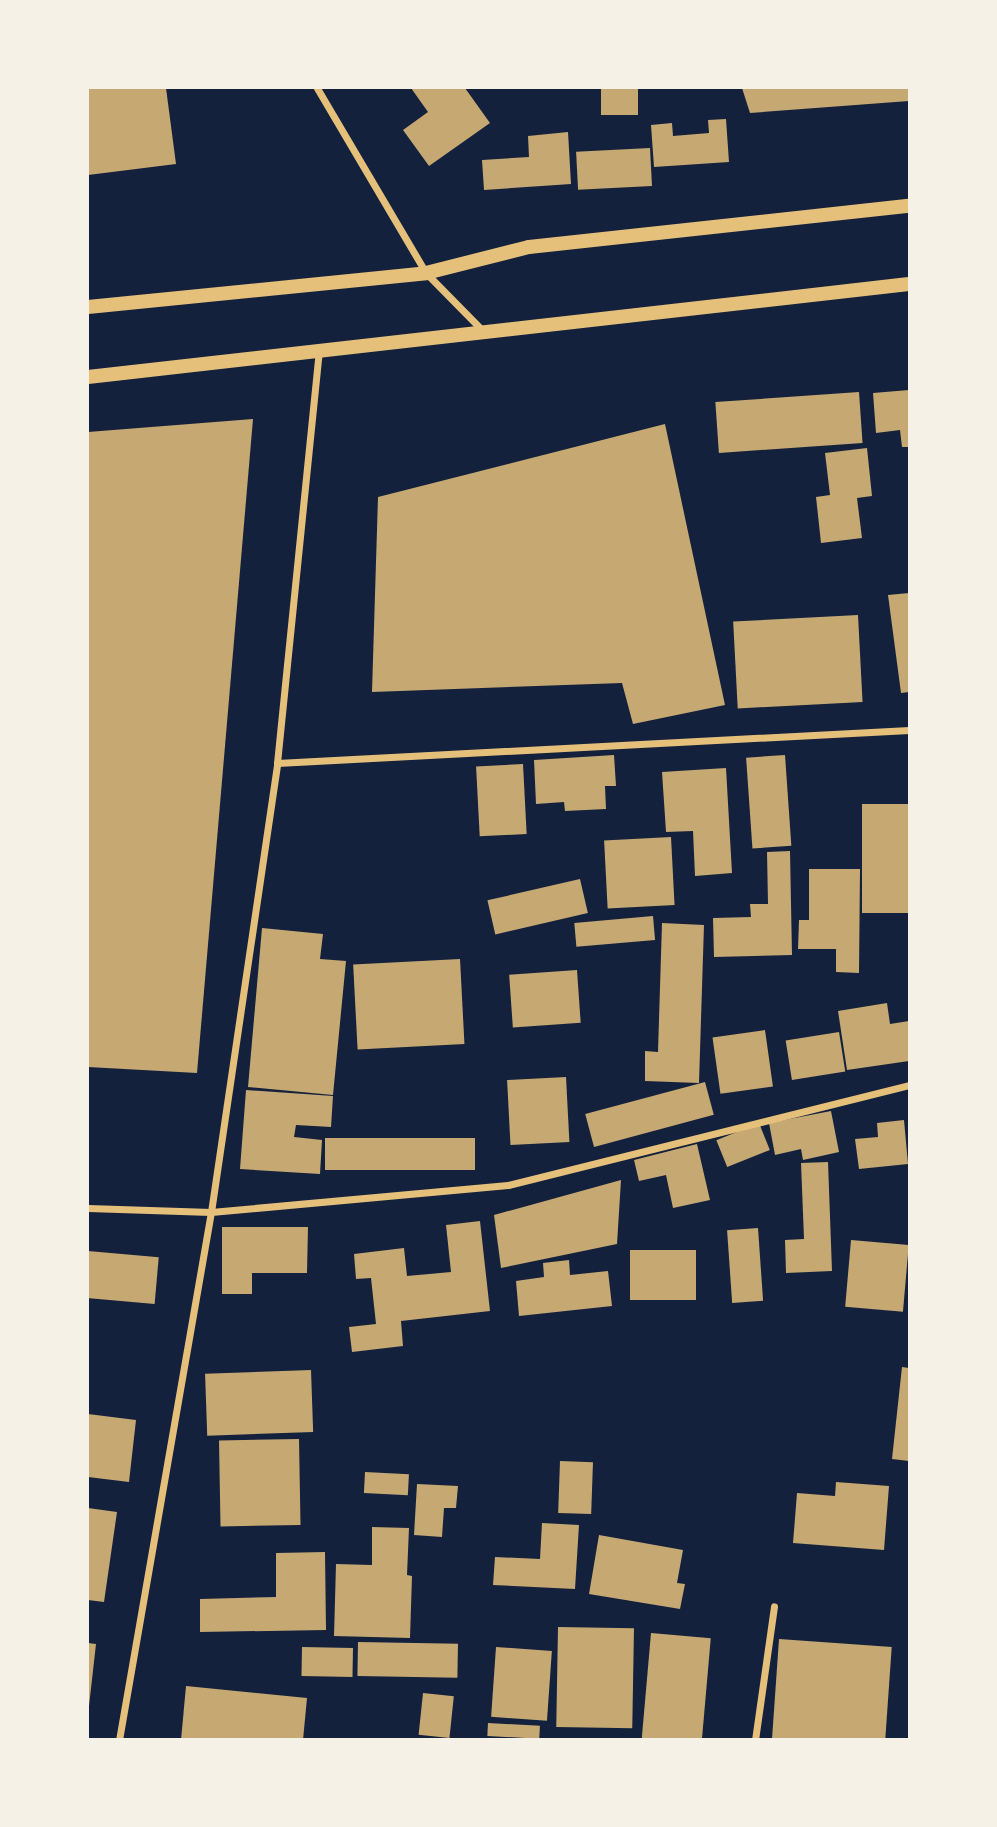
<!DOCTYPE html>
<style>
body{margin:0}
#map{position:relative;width:997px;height:1827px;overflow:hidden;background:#14213d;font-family:"Open Sans",sans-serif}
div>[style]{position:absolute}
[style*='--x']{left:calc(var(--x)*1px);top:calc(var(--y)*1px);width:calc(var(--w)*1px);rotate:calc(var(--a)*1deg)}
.building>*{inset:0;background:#c6a872;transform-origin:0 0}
.minor>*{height:7px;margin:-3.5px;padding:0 3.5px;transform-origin:3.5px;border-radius:3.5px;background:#e5c07b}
.secondary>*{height:14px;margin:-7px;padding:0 7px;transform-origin:7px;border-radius:7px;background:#e5c07b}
span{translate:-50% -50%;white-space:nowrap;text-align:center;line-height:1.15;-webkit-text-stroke:5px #f6f1e7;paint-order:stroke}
.frame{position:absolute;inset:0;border:89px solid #f6f1e7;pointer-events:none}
</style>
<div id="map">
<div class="building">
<i style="clip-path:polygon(88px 88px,166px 88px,176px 164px,88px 175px)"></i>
<i style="clip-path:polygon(411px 88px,465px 88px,490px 123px,429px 166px,403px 130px,428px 112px)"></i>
<i style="left:601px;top:88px;width:37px;height:27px"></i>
<i style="clip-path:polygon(742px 88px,909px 88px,909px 101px,750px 113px)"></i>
<i style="clip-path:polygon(726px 119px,729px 162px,654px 167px,651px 125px,672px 123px,673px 136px,709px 133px,708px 120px)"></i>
<i style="clip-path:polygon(568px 132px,571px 184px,484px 190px,482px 160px,529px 157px,528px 136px)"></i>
<i style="left:650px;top:148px;width:38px;height:74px;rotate:87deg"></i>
<i style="clip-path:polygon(909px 390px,909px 447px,902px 447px,900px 430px,876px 433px,873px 393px)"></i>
<i style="left:859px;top:392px;width:51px;height:144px;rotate:86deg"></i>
<i style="clip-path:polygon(253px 419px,197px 1073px,88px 1067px,88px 432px)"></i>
<i style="clip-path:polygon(665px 424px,725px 705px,633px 724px,622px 683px,372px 692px,378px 497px)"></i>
<i style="clip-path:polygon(867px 448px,872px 496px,857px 498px,862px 538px,821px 543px,816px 497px,830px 495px,825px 453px)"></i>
<i style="clip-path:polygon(909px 593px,909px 692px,901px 693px,888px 595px)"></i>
<i style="left:858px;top:615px;width:87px;height:125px;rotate:87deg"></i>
<i style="clip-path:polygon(614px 755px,616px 786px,605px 786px,606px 809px,565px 811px,564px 802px,536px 804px,534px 760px)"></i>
<i style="left:785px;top:755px;width:91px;height:39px;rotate:86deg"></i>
<i style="left:523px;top:764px;width:70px;height:47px;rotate:87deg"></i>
<i style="clip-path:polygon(726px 768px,732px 873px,695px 876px,693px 831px,666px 832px,662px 772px)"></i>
<i style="left:909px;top:804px;width:109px;height:47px;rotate:90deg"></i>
<i style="left:671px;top:837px;width:68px;height:67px;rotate:87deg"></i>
<i style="clip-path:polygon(790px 851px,792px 955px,714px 957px,713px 918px,751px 917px,750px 904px,768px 904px,767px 852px)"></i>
<i style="clip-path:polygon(809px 869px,860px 869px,859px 973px,836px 972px,836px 949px,798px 949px,799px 920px,809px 920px)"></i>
<i style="left:580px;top:879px;width:35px;height:95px;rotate:77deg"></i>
<i style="left:653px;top:916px;width:24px;height:79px;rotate:85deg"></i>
<i style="clip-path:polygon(662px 923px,704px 925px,699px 1083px,645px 1081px,645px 1051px,658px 1052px)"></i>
<i style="clip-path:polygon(262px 928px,323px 934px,320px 959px,346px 961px,333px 1095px,248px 1087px)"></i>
<i style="left:460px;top:959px;width:85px;height:107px;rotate:87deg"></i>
<i style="left:577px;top:970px;width:53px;height:68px;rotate:86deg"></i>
<i style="clip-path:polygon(887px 1003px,890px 1024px,909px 1021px,909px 1061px,847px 1070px,838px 1011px)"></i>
<i style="left:765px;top:1030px;width:57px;height:53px;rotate:82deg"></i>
<i style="left:839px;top:1032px;width:40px;height:54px;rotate:81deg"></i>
<i style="left:566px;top:1077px;width:65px;height:59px;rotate:87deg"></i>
<i style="left:705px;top:1082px;width:34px;height:124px;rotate:75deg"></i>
<i style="clip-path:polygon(246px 1090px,333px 1096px,331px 1127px,296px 1125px,294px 1137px,322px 1140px,320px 1174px,240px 1169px)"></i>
<i style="clip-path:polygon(831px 1111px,839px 1152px,803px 1160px,801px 1149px,775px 1155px,769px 1123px)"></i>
<i style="clip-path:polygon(904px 1120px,908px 1164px,859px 1169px,855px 1139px,878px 1137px,877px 1123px)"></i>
<i style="left:759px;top:1123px;width:29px;height:46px;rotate:68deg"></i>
<i style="left:475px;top:1138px;width:32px;height:150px;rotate:90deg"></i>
<i style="clip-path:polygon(697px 1144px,710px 1200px,673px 1208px,666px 1175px,639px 1181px,634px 1160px)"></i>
<i style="clip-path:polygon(828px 1162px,832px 1271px,786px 1273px,785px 1240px,804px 1239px,801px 1163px)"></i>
<i style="clip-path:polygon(621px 1180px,617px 1244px,501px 1268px,494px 1215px)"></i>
<i style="clip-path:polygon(480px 1221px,490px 1311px,401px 1321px,403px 1346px,352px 1352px,349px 1327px,376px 1324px,371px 1278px,356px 1279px,354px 1254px,404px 1248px,407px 1276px,451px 1272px,446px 1225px)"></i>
<i style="clip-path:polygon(222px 1227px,308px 1227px,307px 1273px,252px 1273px,252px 1294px,222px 1294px)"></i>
<i style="left:758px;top:1228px;width:73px;height:31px;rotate:86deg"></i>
<i style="left:851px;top:1240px;width:58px;height:67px;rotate:5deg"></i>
<i style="left:630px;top:1250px;width:66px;height:50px"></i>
<i style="left:88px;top:1251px;width:71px;height:47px;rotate:5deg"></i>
<i style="clip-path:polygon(569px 1260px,570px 1275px,608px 1271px,612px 1306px,519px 1316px,516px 1281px,544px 1277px,543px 1263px)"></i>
<i style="clip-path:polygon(902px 1367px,909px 1368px,909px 1461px,892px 1459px)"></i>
<i style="left:311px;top:1370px;width:62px;height:106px;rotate:88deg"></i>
<i style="clip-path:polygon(88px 1414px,136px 1420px,129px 1482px,88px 1477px)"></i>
<i style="left:299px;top:1439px;width:86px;height:80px;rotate:89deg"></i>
<i style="left:560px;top:1461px;width:33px;height:52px;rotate:2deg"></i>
<i style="left:365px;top:1472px;width:44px;height:21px;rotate:3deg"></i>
<i style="clip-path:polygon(836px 1482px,889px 1486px,884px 1550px,793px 1543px,797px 1493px,835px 1496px)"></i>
<i style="clip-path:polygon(417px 1484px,458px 1486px,456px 1508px,444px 1508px,442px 1537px,414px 1535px)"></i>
<i style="clip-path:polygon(88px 1508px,117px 1512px,104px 1602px,88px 1600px)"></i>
<i style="clip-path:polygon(542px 1523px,579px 1525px,575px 1589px,493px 1585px,495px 1557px,540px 1559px)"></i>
<i style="clip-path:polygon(372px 1527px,409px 1528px,407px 1575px,412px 1576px,410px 1638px,334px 1636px,336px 1564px,372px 1565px)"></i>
<i style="clip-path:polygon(599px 1535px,683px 1550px,677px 1583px,685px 1584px,680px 1609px,589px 1594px)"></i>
<i style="clip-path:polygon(325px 1552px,326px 1630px,200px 1632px,200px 1599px,276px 1597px,276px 1553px)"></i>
<i style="left:558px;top:1627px;width:76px;height:100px;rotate:1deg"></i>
<i style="left:651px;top:1633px;width:60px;height:107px;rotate:5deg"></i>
<i style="left:779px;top:1639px;width:113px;height:101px;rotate:4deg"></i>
<i style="left:358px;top:1642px;width:100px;height:34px;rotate:1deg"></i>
<i style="clip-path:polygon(88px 1643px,96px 1644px,89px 1706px,88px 1706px)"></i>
<i style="left:302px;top:1647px;width:51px;height:29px;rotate:1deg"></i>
<i style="left:496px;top:1647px;width:56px;height:70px;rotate:4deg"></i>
<i style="clip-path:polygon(186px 1686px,307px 1698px,303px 1740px,181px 1740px)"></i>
<i style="left:423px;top:1693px;width:31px;height:42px;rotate:6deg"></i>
<i style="left:488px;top:1723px;width:52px;height:13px;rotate:3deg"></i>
</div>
<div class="minor">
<i style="--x:317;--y:88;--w:215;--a:59.5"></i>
<i style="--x:426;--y:273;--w:81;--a:45.5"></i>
<i style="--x:277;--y:763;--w:633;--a:-2.99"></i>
<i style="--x:88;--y:1208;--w:123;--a:1.9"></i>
<i style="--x:211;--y:1212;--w:298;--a:-5.2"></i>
<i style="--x:508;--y:1185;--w:413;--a:-14"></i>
<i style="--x:119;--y:1740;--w:536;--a:-80.12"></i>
<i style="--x:211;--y:1212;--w:454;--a:-81.6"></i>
<i style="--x:277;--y:763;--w:413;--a:-84.2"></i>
<i style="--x:755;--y:1740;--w:135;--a:-81.9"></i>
</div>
<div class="secondary">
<i style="--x:88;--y:307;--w:340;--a:-5.7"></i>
<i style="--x:426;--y:273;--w:106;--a:-14.2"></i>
<i style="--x:529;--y:247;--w:382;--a:-6.2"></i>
<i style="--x:88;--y:377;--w:826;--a:-6.46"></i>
</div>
<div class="frame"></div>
</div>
